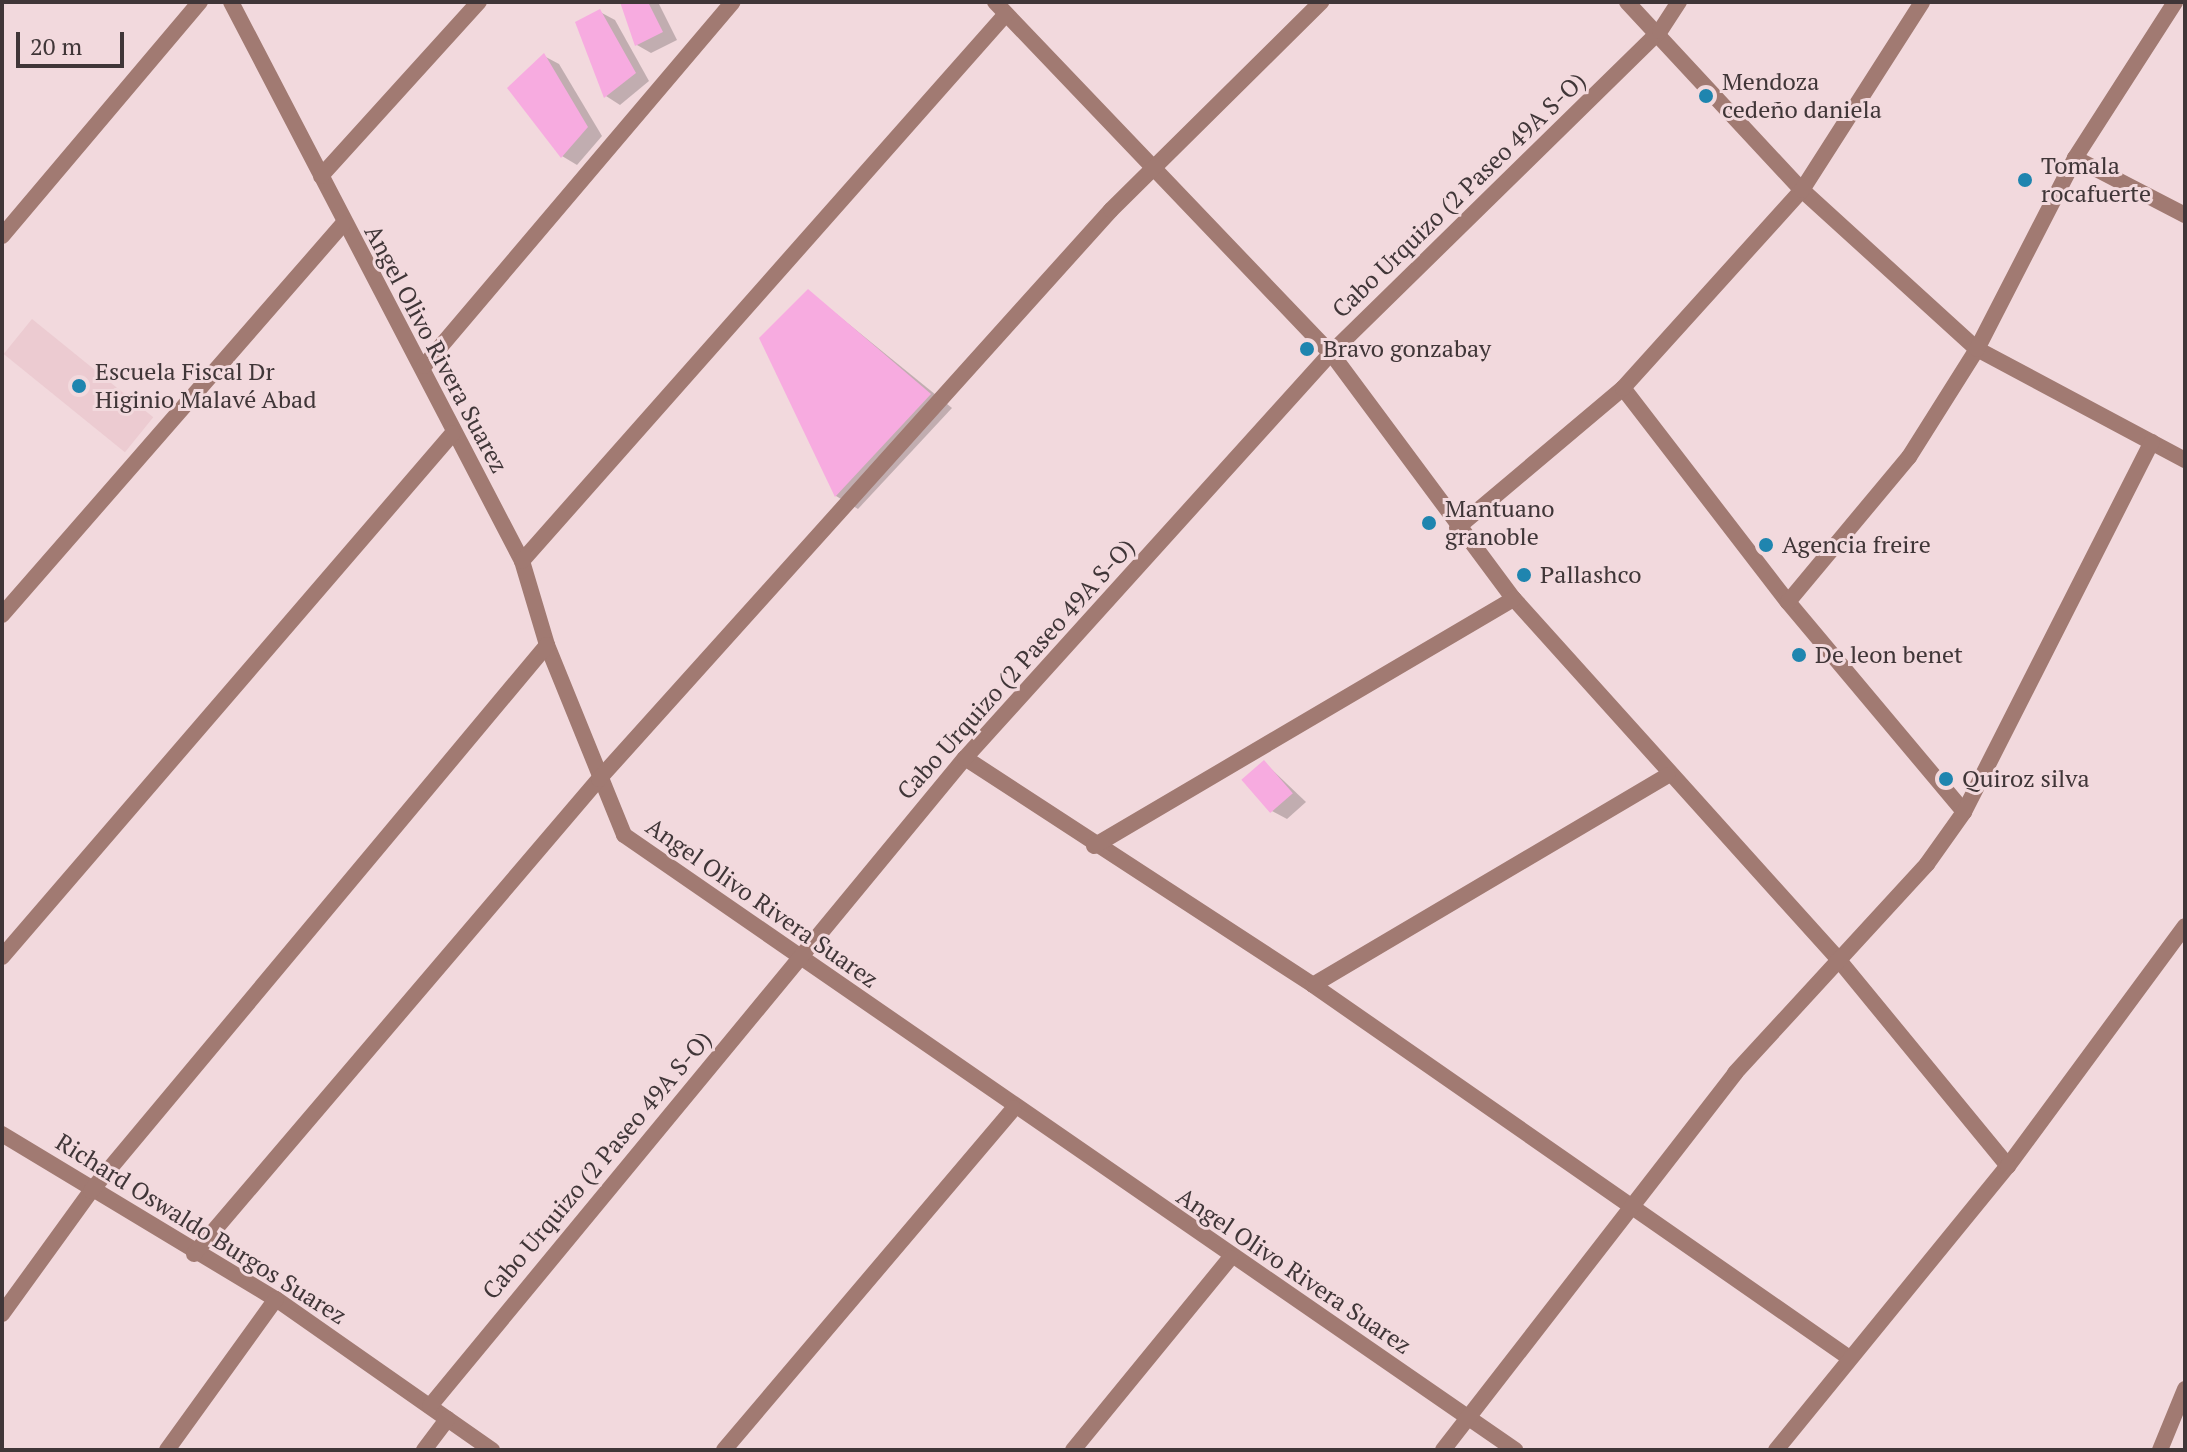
<!DOCTYPE html>
<meta charset="utf-8">
<style>
body{margin:0}
#map{position:relative;width:2187px;height:1452px;overflow:hidden;background:#f2d9dd;font-family:"PT Serif",serif}
div>[style]{position:absolute}
[style*='--x']{left:calc(var(--x)*1px);top:calc(var(--y)*1px);width:calc(var(--w)*1px);rotate:calc(var(--a)*1deg)}
.built>*{inset:0;background:#eccbd1;transform-origin:0 0}
.shadow>*{inset:0;background:#0003}
.building>*{inset:0;background:#f7abe0;transform-origin:0 0}
.street>*{height:16px;margin:-8px;padding:0 8px;transform-origin:8px;border-radius:8px;background:#a17a72}
.dots>*{width:22px;height:22px;translate:-50% -50%;box-sizing:border-box;border:4px solid #f2d9dd;border-radius:50%}
span{translate:-50% -50%;white-space:nowrap;text-align:center;line-height:1.15;-webkit-text-stroke:6px #f2d9dd;paint-order:stroke}
.poi-label{font-size:24px;color:#403638}
.left{translate:0 -50%;text-align:left}
.street-label{font-size:24px;color:#403638}
.frame{position:absolute;inset:0;border:4px solid #403638;pointer-events:none}
.scale{position:absolute;left:16px;top:32px;width:108px;height:36px;box-sizing:border-box;border:4px solid #403638;border-top:0;padding-left:10px;font-size:24px;line-height:28px;white-space:nowrap;color:#403638;-webkit-text-stroke:6px #f2d9dd;paint-order:stroke}
</style>
<div id="map">
<div class="built">
<i style="left:32px;top:319px;width:156px;height:45px;rotate:39deg"></i>
</div>
<div class="shadow">
<i style="clip-path:polygon(622px 2px,658px 2px,677px 40px,651px 53px,637px 45px)"></i>
<i style="clip-path:polygon(600px 12px,615px 20px,649px 81px,620px 105px,606px 96px)"></i>
<i style="clip-path:polygon(544px 56px,559px 64px,602px 136px,577px 165px,562px 156px)"></i>
<i style="clip-path:polygon(808px 291px,952px 408px,858px 509px,836px 496px,761px 338px)"></i>
<i style="clip-path:polygon(1264px 762px,1306px 802px,1287px 819px,1272px 811px)"></i>
</div>
<div class="building">
<i style="clip-path:polygon(620px 2px,648px 2px,663px 32px,635px 46px)"></i>
<i style="clip-path:polygon(600px 9px,636px 73px,604px 98px,575px 22px)"></i>
<i style="clip-path:polygon(544px 53px,588px 127px,561px 158px,507px 88px)"></i>
<i style="clip-path:polygon(808px 289px,931px 394px,835px 497px,759px 338px)"></i>
<i style="left:1264px;top:760px;width:44px;height:30px;rotate:49deg"></i>
</div>
<div class="street">
<i style="--x:231;--y:2;--w:630;--a:62.5"></i>
<i style="--x:522;--y:561;--w:88;--a:73.4"></i>
<i style="--x:547;--y:645;--w:205;--a:67.9"></i>
<i style="--x:624;--y:835;--w:1083;--a:34.61"></i>
<i style="--x:995;--y:2;--w:486;--a:46.3"></i>
<i style="--x:1331;--y:353;--w:307;--a:53.4"></i>
<i style="--x:1514;--y:599;--w:484;--a:48"></i>
<i style="--x:1838;--y:959;--w:268;--a:50.6"></i>
<i style="--x:1627;--y:2;--w:257;--a:47.1"></i>
<i style="--x:1802;--y:190;--w:236;--a:42.3"></i>
<i style="--x:1977;--y:349;--w:236;--a:28.1"></i>
<i style="--x:2075;--y:158;--w:124;--a:27.4"></i>
<i style="--x:321;--y:176;--w:235;--a:-47.8"></i>
<i style="--x:2;--y:236;--w:307;--a:-49.8"></i>
<i style="--x:424;--y:366;--w:477;--a:-49.7"></i>
<i style="--x:1623;--y:388;--w:270;--a:52.4"></i>
<i style="--x:1788;--y:602;--w:274;--a:50"></i>
<i style="--x:1457;--y:528;--w:217;--a:-40.1"></i>
<i style="--x:1623;--y:388;--w:267;--a:-47.9"></i>
<i style="--x:1802;--y:190;--w:223;--a:-57.4"></i>
<i style="--x:522;--y:561;--w:730;--a:-48.5"></i>
<i style="--x:1788;--y:602;--w:189;--a:-50.2"></i>
<i style="--x:1909;--y:457;--w:128;--a:-57.8"></i>
<i style="--x:1977;--y:349;--w:215;--a:-62.8"></i>
<i style="--x:2075;--y:158;--w:185;--a:-57.3"></i>
<i style="--x:2;--y:615;--w:519;--a:-48.91"></i>
<i style="--x:965;--y:758;--w:415;--a:33.1"></i>
<i style="--x:1313;--y:985;--w:652;--a:34.81"></i>
<i style="--x:1094;--y:846;--w:487;--a:-30.5"></i>
<i style="--x:2;--y:957;--w:691;--a:-49.28"></i>
<i style="--x:1313;--y:985;--w:412;--a:-30.6"></i>
<i style="--x:2;--y:1134;--w:320;--a:31.1"></i>
<i style="--x:276;--y:1299;--w:264;--a:35"></i>
<i style="--x:194;--y:1254;--w:624;--a:-49.55"></i>
<i style="--x:599;--y:779;--w:765;--a:-48.02"></i>
<i style="--x:1111;--y:210;--w:296;--a:-44.7"></i>
<i style="--x:2;--y:1314;--w:152;--a:-54.1"></i>
<i style="--x:91;--y:1191;--w:711;--a:-50.13"></i>
<i style="--x:430;--y:1406;--w:840;--a:-50.46"></i>
<i style="--x:965;--y:758;--w:546;--a:-47.9"></i>
<i style="--x:1331;--y:353;--w:460;--a:-44.4"></i>
<i style="--x:1660;--y:31;--w:35;--a:-57"></i>
<i style="--x:167;--y:1450;--w:186;--a:-54.2"></i>
<i style="--x:424;--y:1450;--w:39;--a:-53"></i>
<i style="--x:724;--y:1450;--w:448;--a:-49.7"></i>
<i style="--x:1073;--y:1450;--w:248;--a:-50.7"></i>
<i style="--x:1443;--y:1450;--w:477;--a:-52.2"></i>
<i style="--x:1735;--y:1073;--w:284;--a:-47.4"></i>
<i style="--x:1927;--y:864;--w:64;--a:-54.6"></i>
<i style="--x:1964;--y:812;--w:415;--a:-63.1"></i>
<i style="--x:1776;--y:1450;--w:367;--a:-50.8"></i>
<i style="--x:2008;--y:1166;--w:298;--a:-53.6"></i>
<i style="--x:2160;--y:1450;--w:66;--a:-67.7"></i>
</div>
<div class="dots">
<i style="left:1706px;top:96px;background:#1f85af"></i>
<i style="left:2025px;top:180px;background:#1f85af"></i>
<i style="left:1307px;top:349px;background:#1f85af"></i>
<i style="left:79px;top:386px;background:#1f85af"></i>
<i style="left:1429px;top:523px;background:#1f85af"></i>
<i style="left:1766px;top:545px;background:#1f85af"></i>
<i style="left:1524px;top:575px;background:#1f85af"></i>
<i style="left:1799px;top:655px;background:#1f85af"></i>
<i style="left:1946px;top:779px;background:#1f85af"></i>
</div>
<div class="poi-label">
<span class="left" style="left:1722px;top:96px">Mendoza<br>cedeño daniela</span>
<span class="left" style="left:2041px;top:180px">Tomala<br>rocafuerte</span>
<span class="left" style="left:1323px;top:349px">Bravo gonzabay</span>
<span class="left" style="left:95px;top:386px">Escuela Fiscal Dr<br>Higinio Malavé Abad</span>
<span class="left" style="left:1445px;top:523px">Mantuano<br>granoble</span>
<span class="left" style="left:1782px;top:545px">Agencia freire</span>
<span class="left" style="left:1540px;top:575px">Pallashco</span>
<span class="left" style="left:1815px;top:655px">De leon benet</span>
<span class="left" style="left:1962px;top:779px">Quiroz silva</span>
</div>
<div class="street-label">
<span style="left:1459px;top:195px;rotate:-44deg">Cabo Urquizo (2 Paseo 49A S-O)</span>
<span style="left:436px;top:349px;rotate:62deg">Angel Olivo Rivera Suarez</span>
<span style="left:1016px;top:669px;rotate:-48deg">Cabo Urquizo (2 Paseo 49A S-O)</span>
<span style="left:762px;top:903px;rotate:35deg">Angel Olivo Rivera Suarez</span>
<span style="left:597px;top:1165px;rotate:-50deg">Cabo Urquizo (2 Paseo 49A S-O)</span>
<span style="left:201px;top:1229px;rotate:32deg">Richard Oswaldo Burgos Suarez</span>
<span style="left:1294px;top:1271px;rotate:34deg">Angel Olivo Rivera Suarez</span>
</div>
<div class="frame"></div>
<div class="scale">20 m</div>
</div>
